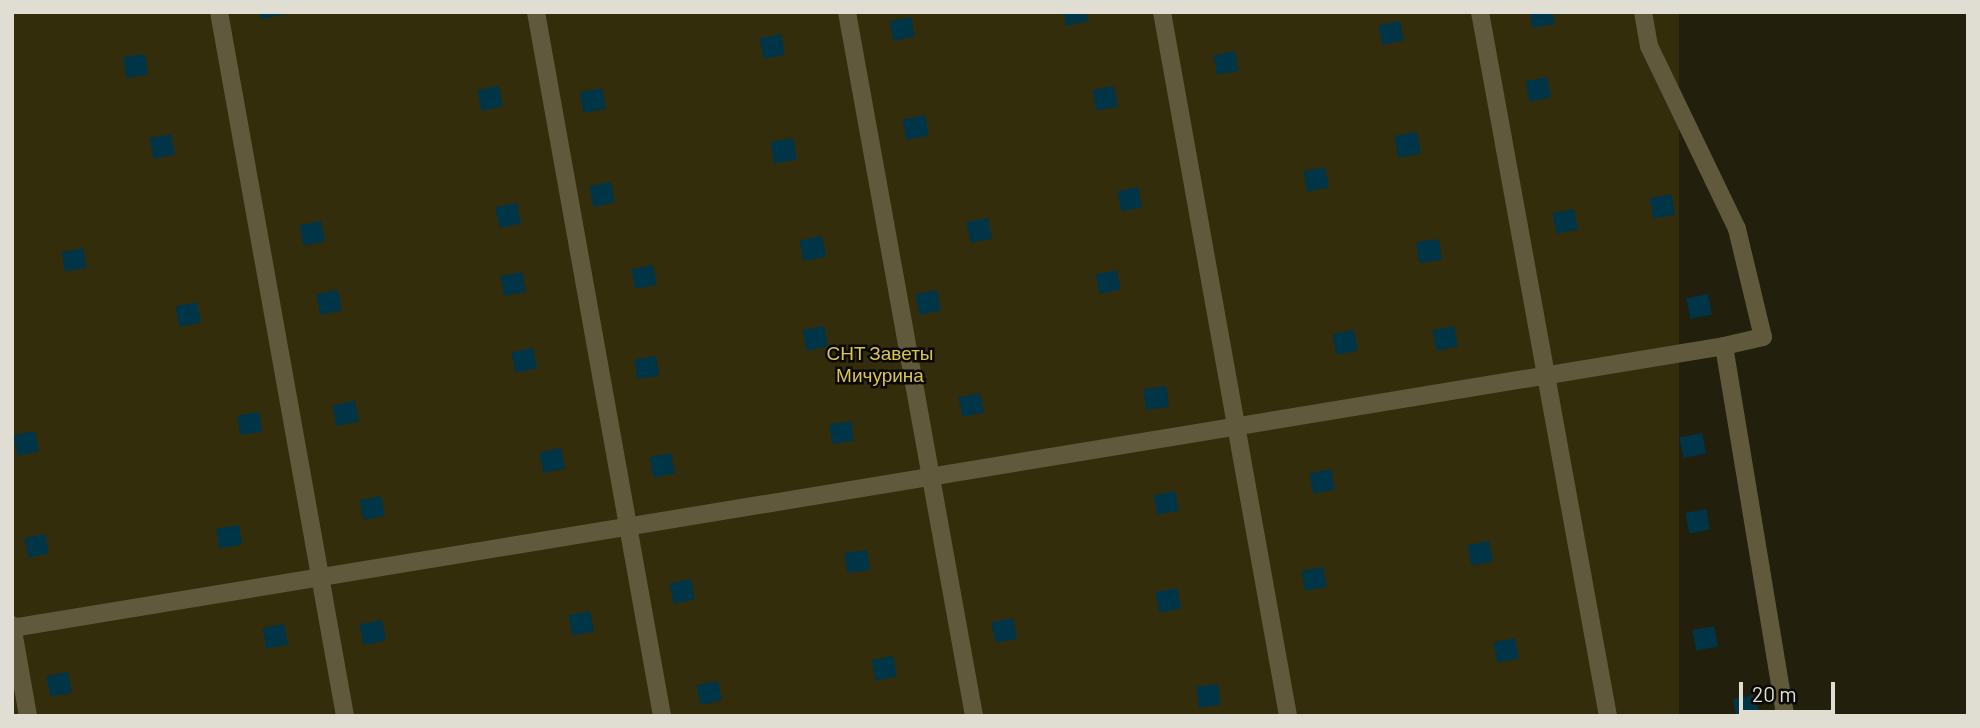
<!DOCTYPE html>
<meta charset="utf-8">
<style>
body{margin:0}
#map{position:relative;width:1980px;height:728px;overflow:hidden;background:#231f0d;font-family:Barlow,sans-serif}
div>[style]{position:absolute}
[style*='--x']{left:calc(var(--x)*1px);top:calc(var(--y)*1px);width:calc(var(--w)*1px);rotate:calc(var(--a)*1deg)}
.green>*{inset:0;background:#342d0c;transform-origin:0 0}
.building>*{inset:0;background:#003447;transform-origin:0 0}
.service>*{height:18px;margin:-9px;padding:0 9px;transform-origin:9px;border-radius:9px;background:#60593c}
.minor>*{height:18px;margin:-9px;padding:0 9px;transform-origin:9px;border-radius:9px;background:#60593c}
span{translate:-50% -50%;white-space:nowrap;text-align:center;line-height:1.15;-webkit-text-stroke:5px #0a0903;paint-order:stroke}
.park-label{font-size:19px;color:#dac355}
.frame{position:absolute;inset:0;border:14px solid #e0ded3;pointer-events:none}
.scale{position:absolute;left:1739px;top:682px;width:96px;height:32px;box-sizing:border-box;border:4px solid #e0ded3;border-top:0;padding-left:9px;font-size:21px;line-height:24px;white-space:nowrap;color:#e0ded3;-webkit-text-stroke:5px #0a0903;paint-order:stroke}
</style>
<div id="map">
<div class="green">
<i style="left:12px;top:12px;width:1667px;height:704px"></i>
</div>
<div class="building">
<i style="clip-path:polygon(259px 12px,286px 12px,286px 14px,261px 19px)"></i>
<i style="clip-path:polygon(1063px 12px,1086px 12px,1088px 21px,1066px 26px)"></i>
<i style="clip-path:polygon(1530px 12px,1552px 12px,1555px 24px,1532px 28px)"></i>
<i style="left:911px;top:17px;width:20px;height:22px;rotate:79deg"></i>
<i style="left:1400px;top:21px;width:20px;height:22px;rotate:79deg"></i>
<i style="left:781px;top:34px;width:21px;height:22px;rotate:79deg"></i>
<i style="left:1235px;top:51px;width:20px;height:22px;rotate:79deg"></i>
<i style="left:145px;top:54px;width:21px;height:22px;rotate:82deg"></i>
<i style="left:1547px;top:77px;width:21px;height:22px;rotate:79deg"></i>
<i style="left:499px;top:86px;width:21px;height:22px;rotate:79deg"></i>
<i style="left:1114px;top:86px;width:21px;height:22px;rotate:79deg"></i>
<i style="left:602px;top:88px;width:21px;height:23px;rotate:79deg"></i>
<i style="left:925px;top:115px;width:21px;height:23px;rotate:79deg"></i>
<i style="left:1417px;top:132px;width:22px;height:23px;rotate:80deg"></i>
<i style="left:171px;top:134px;width:21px;height:22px;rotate:79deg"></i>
<i style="left:793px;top:138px;width:22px;height:23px;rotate:80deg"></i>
<i style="left:1325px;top:167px;width:21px;height:22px;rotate:79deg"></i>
<i style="left:611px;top:182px;width:21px;height:22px;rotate:79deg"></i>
<i style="left:1138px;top:187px;width:21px;height:21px;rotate:79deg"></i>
<i style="left:1671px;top:194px;width:21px;height:22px;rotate:79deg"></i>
<i style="left:517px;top:203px;width:21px;height:22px;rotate:79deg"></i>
<i style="left:1574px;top:209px;width:21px;height:22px;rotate:79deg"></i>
<i style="left:988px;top:218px;width:21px;height:22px;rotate:79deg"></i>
<i style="left:321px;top:221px;width:21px;height:22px;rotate:79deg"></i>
<i style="left:822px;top:236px;width:21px;height:23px;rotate:79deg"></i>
<i style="left:1439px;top:239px;width:21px;height:23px;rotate:82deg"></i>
<i style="left:83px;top:248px;width:20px;height:22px;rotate:79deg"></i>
<i style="left:653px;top:265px;width:20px;height:22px;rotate:79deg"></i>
<i style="left:1117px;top:270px;width:20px;height:22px;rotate:79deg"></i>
<i style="left:522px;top:272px;width:20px;height:22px;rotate:79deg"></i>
<i style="left:338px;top:290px;width:21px;height:22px;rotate:79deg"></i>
<i style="left:937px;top:290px;width:21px;height:22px;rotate:79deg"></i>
<i style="left:1708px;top:294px;width:21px;height:22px;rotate:79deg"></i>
<i style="left:197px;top:302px;width:21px;height:22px;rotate:79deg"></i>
<i style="left:824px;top:326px;width:21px;height:22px;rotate:79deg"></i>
<i style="left:1454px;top:326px;width:21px;height:22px;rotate:79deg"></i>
<i style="left:1354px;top:330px;width:21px;height:22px;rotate:79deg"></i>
<i style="left:533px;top:348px;width:21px;height:22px;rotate:79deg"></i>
<i style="left:656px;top:356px;width:20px;height:22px;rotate:81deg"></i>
<i style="left:1166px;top:386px;width:21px;height:23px;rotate:82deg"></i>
<i style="left:980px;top:393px;width:20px;height:22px;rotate:79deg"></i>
<i style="left:355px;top:401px;width:21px;height:23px;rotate:79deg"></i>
<i style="left:259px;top:412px;width:20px;height:22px;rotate:81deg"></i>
<i style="left:851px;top:421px;width:20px;height:22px;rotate:81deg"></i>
<i style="left:35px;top:431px;width:21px;height:22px;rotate:79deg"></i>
<i style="left:1702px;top:433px;width:21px;height:23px;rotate:79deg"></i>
<i style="left:561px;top:448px;width:21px;height:22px;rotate:79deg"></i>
<i style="left:671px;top:453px;width:21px;height:22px;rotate:79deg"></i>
<i style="left:1331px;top:469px;width:21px;height:22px;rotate:79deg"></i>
<i style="left:1175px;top:491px;width:20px;height:22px;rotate:79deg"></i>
<i style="left:381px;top:496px;width:20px;height:22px;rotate:79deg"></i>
<i style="left:1706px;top:509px;width:21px;height:21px;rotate:79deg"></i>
<i style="left:239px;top:525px;width:20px;height:23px;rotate:81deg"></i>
<i style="left:45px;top:534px;width:20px;height:21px;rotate:79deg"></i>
<i style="left:1489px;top:541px;width:21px;height:22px;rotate:79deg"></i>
<i style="left:867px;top:550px;width:20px;height:23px;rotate:81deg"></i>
<i style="left:1323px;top:567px;width:20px;height:22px;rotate:79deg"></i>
<i style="left:691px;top:579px;width:21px;height:22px;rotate:79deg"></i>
<i style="left:1177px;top:588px;width:21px;height:22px;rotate:79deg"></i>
<i style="left:590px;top:611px;width:21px;height:22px;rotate:79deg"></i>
<i style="left:1013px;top:618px;width:21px;height:22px;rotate:79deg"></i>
<i style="left:382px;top:620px;width:21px;height:23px;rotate:79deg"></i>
<i style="left:284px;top:624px;width:21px;height:22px;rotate:79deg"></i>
<i style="left:1714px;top:626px;width:21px;height:22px;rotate:79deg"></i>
<i style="left:1515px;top:638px;width:21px;height:22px;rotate:79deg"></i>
<i style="left:893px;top:656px;width:21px;height:22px;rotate:79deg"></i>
<i style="left:68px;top:672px;width:21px;height:22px;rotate:79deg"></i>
<i style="left:718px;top:681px;width:20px;height:22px;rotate:79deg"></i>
<i style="left:1218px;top:684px;width:21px;height:22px;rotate:82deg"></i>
<i style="clip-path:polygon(1755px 695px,1759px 715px,1736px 716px,1733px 699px)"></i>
</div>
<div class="service">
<i style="--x:219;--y:12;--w:715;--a:79.85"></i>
<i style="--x:536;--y:12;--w:715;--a:79.85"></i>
<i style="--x:847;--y:12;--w:715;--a:79.77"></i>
<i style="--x:1162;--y:12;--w:715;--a:79.85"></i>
<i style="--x:1480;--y:12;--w:716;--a:79.7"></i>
<i style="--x:1643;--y:12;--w:35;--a:80"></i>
<i style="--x:1649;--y:46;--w:203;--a:64.3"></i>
<i style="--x:1737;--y:229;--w:111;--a:76.5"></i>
<i style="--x:1763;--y:337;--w:40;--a:167"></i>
<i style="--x:1724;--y:346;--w:375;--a:80.6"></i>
<i style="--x:12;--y:625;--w:92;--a:80"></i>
</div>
<div class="minor">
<i style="--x:12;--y:628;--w:1735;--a:-9.35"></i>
</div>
<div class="park-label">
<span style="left:880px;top:364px">СНТ Заветы<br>Мичурина</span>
</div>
<div class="frame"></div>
<div class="scale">20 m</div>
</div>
